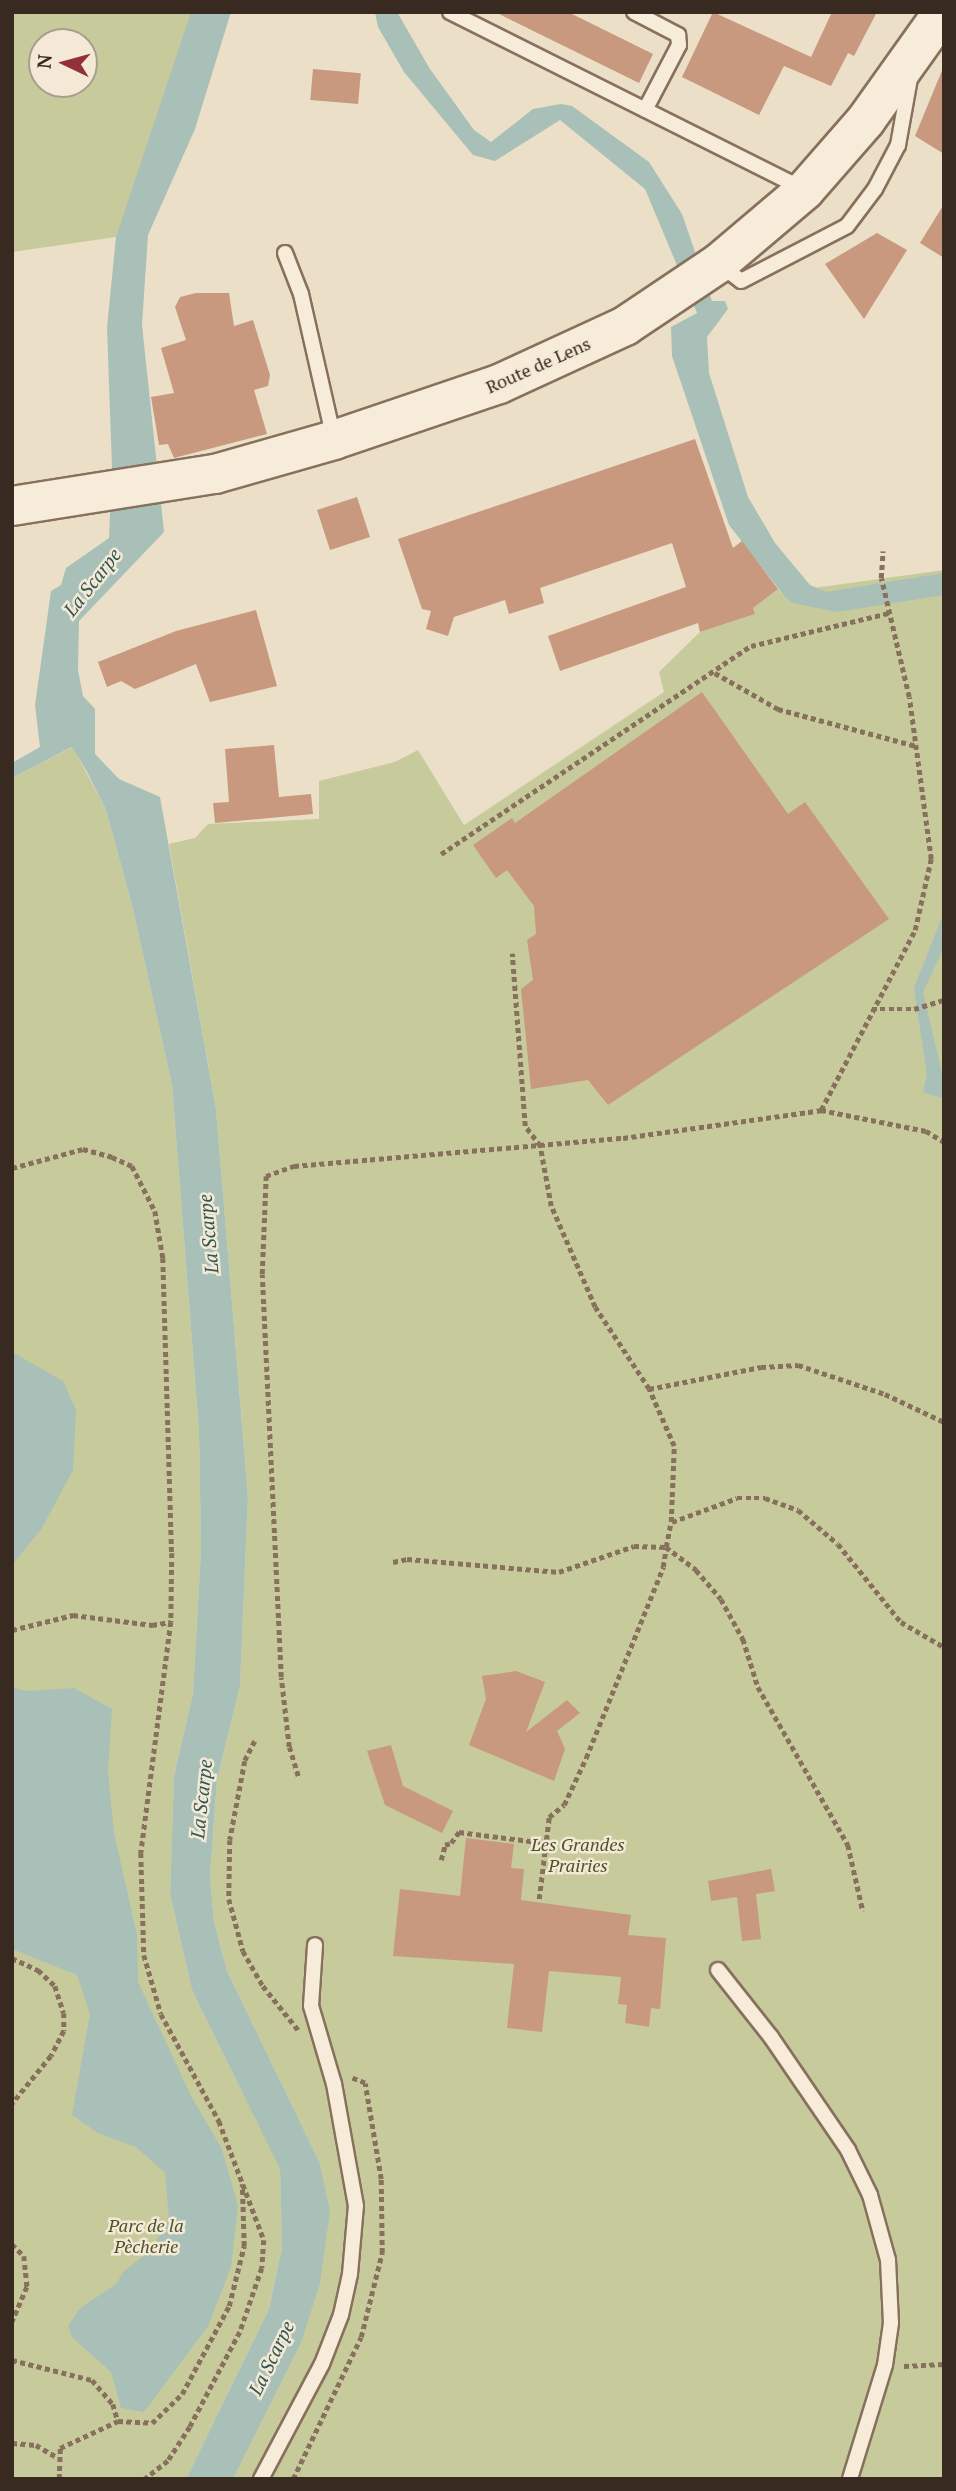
<!DOCTYPE html>
<meta charset="utf-8">
<style>
body{margin:0}
#map{position:relative;width:956px;height:2491px;overflow:hidden;background:#ecdfc7;font-family:"PT Serif",serif}
div>[style]{position:absolute}
[style*='--x']{left:calc(var(--x)*1px);top:calc(var(--y)*1px);width:calc(var(--w)*1px);rotate:calc(var(--a)*1deg)}
.green>*{inset:0;background:#c7ca9b}
.water>*{inset:0;background:#a8c0b7}
.building>*{inset:0;background:#c8997f;transform-origin:0 0}
.path>*{height:4.5px;margin-top:-2.25px;transform-origin:0;background:repeating-linear-gradient(90deg,#87715d 0 5px,transparent 0 8.5px)}
.roads{filter:drop-shadow(2px 0 #87715d) drop-shadow(-2px 0 #87715d) drop-shadow(0 2px #87715d) drop-shadow(0 -2px #87715d)}
.lane>*{height:14px;margin:-7px;padding:0 7px;transform-origin:7px;border-radius:7px;background:#f7ecda}
.secondary>*{height:38px;margin:-19px;padding:0 19px;transform-origin:19px;border-radius:19px;background:#f7ecda}
span{translate:-50% -50%;white-space:nowrap;text-align:center;line-height:1.15;-webkit-text-stroke:5px #f4e9d6;paint-order:stroke}
.street-label{font-size:18px;color:#382a20}
.park-label{font-size:18px;color:#4b5328;font-style:italic}
.water-label{font-size:19px;color:#305752;font-style:italic}
.frame{position:absolute;inset:0;border:14px solid #382a20;pointer-events:none}
.north{position:absolute;left:28px;top:28px;width:70px;height:70px;box-sizing:border-box;background:#f4e9d6;border:2px solid #a99d8d;border-radius:50%;rotate:275deg;font-size:19px;font-weight:700;line-height:28px;text-align:center;color:#382a20}
.north::after{content:'';display:block;margin:auto;width:24px;height:32px;background:#923138;clip-path:polygon(50% 0,100% 100%,50% 72%,0 100%)}
</style>
<div id="map">
<div class="green">
<i style="clip-path:polygon(evenodd,12px 12px,212px 12px,181px 106px,135px 182px,116px 237px,12px 252px,12px 12px,42px 42px,84px 42px,84px 84px,42px 84px,42px 42px)"></i>
<i style="clip-path:polygon(944px 570px,944px 2479px,233px 2479px,301px 2343px,319px 2161px,227px 1971px,214px 1921px,210px 1876px,217px 1780px,240px 1686px,248px 1497px,216px 1109px,169px 844px,195px 838px,208px 824px,319px 819px,319px 781px,395px 762px,418px 750px,464px 825px,664px 692px,659px 672px,700px 632px,755px 614px,753px 608px,778px 589px,785px 597px,792px 591px)"></i>
<i style="clip-path:polygon(73px 747px,106px 810px,132px 905px,172px 1085px,199px 1432px,201px 1549px,193px 1693px,174px 1776px,170px 1894px,192px 1990px,280px 2168px,282px 2247px,269px 2309px,186px 2479px,12px 2479px,12px 778px)"></i>
</div>
<div class="water">
<i style="clip-path:polygon(191px 12px,231px 12px,195px 129px,148px 235px,142px 325px,164px 532px,79px 621px,78px 670px,83px 696px,95px 709px,95px 754px,119px 779px,160px 797px,216px 1109px,248px 1497px,240px 1686px,217px 1780px,210px 1876px,214px 1921px,227px 1971px,319px 2161px,330px 2211px,320px 2283px,301px 2343px,233px 2479px,186px 2479px,269px 2309px,282px 2247px,280px 2169px,192px 1990px,170px 1894px,174px 1776px,193px 1693px,201px 1549px,199px 1432px,172px 1085px,132px 905px,106px 810px,86px 770px,72px 747px,12px 778px,12px 763px,40px 747px,35px 705px,51px 591px,61px 585px,66px 568px,109px 538px,112px 468px,107px 328px,116px 237px)"></i>
<i style="clip-path:polygon(375px 12px,397px 12px,430px 69px,474px 130px,491px 142px,533px 109px,561px 104px,572px 106px,649px 162px,682px 214px,712px 301px,725px 301px,728px 309px,707px 337px,709px 373px,748px 497px,775px 543px,810px 585px,826px 592px,944px 573px,944px 595px,837px 612px,793px 603px,785px 597px,729px 525px,672px 356px,671px 327px,697px 313px,645px 189px,560px 120px,495px 161px,473px 155px,404px 72px,378px 27px)"></i>
<i style="clip-path:polygon(944px 912px,944px 947px,923px 992px,943px 1077px,942px 1098px,923px 1092px,927px 1075px,914px 988px)"></i>
<i style="clip-path:polygon(12px 1352px,63px 1381px,76px 1410px,73px 1470px,42px 1528px,12px 1565px)"></i>
<i style="clip-path:polygon(12px 1687px,26px 1691px,74px 1688px,112px 1709px,108px 1772px,114px 1833px,137px 1935px,138px 1982px,191px 2096px,222px 2149px,238px 2206px,231px 2267px,208px 2326px,144px 2412px,121px 2408px,111px 2372px,72px 2337px,68px 2326px,79px 2309px,116px 2284px,124px 2271px,150px 2251px,169px 2220px,165px 2173px,136px 2147px,98px 2133px,72px 2115px,90px 2014px,77px 1975px,12px 1949px)"></i>
</div>
<div class="building">
<i style="clip-path:polygon(495px 12px,568px 12px,653px 54px,639px 83px)"></i>
<i style="clip-path:polygon(713px 12px,811px 57px,832px 12px,877px 12px,854px 56px,848px 53px,831px 86px,784px 66px,759px 115px,682px 77px)"></i>
<i style="clip-path:polygon(943px 68px,944px 69px,944px 154px,915px 136px)"></i>
<i style="left:313px;top:69px;width:48px;height:31px;rotate:5deg"></i>
<i style="clip-path:polygon(944px 204px,944px 258px,920px 243px)"></i>
<i style="clip-path:polygon(877px 233px,907px 250px,864px 319px,825px 264px)"></i>
<i style="clip-path:polygon(196px 293px,229px 293px,234px 326px,253px 320px,270px 375px,268px 386px,254px 390px,267px 434px,174px 458px,168px 444px,159px 445px,151px 397px,174px 393px,161px 348px,186px 340px,175px 307px,180px 297px)"></i>
<i style="clip-path:polygon(695px 439px,733px 548px,742px 541px,778px 589px,753px 608px,755px 614px,700px 632px,698px 623px,560px 671px,548px 636px,686px 587px,672px 543px,540px 588px,544px 603px,509px 614px,505px 600px,454px 617px,448px 636px,426px 629px,431px 611px,422px 609px,398px 539px)"></i>
<i style="left:357px;top:497px;width:42px;height:42px;rotate:72deg"></i>
<i style="clip-path:polygon(256px 610px,277px 686px,210px 702px,196px 664px,135px 689px,121px 681px,107px 687px,98px 662px,176px 631px)"></i>
<i style="clip-path:polygon(702px 692px,788px 814px,805px 802px,889px 919px,608px 1105px,588px 1080px,531px 1089px,521px 989px,533px 980px,527px 940px,536px 934px,534px 906px,507px 870px,496px 878px,473px 845px,512px 818px,515px 823px)"></i>
<i style="clip-path:polygon(274px 745px,279px 797px,311px 794px,313px 814px,215px 823px,213px 803px,229px 802px,225px 749px)"></i>
<i style="clip-path:polygon(516px 1671px,545px 1682px,526px 1732px,567px 1700px,580px 1713px,557px 1731px,565px 1749px,554px 1781px,469px 1745px,486px 1699px,482px 1676px)"></i>
<i style="clip-path:polygon(391px 1745px,403px 1786px,453px 1811px,442px 1833px,385px 1805px,367px 1751px)"></i>
<i style="clip-path:polygon(466px 1838px,514px 1844px,511px 1868px,524px 1869px,521px 1900px,631px 1915px,628px 1935px,666px 1938px,660px 2009px,651px 2008px,649px 2027px,625px 2023px,627px 2005px,618px 2004px,621px 1977px,549px 1971px,542px 2032px,507px 2028px,514px 1964px,393px 1956px,400px 1889px,460px 1896px)"></i>
<i style="clip-path:polygon(771px 1869px,775px 1891px,756px 1894px,761px 1939px,742px 1941px,737px 1897px,711px 1901px,708px 1881px)"></i>
</div>
<div class="path">
<i style="--x:715;--y:673;--w:73;--a:29.7"></i>
<i style="--x:778;--y:709;--w:143;--a:15"></i>
<i style="--x:441;--y:854;--w:373;--a:-33.9"></i>
<i style="--x:751;--y:646;--w:141;--a:-13.5"></i>
<i style="--x:872;--y:1009;--w:42;--a:0"></i>
<i style="--x:914;--y:1009;--w:31;--a:-17"></i>
<i style="--x:821;--y:1110;--w:203;--a:-62.4"></i>
<i style="--x:915;--y:930;--w:73;--a:-77.3"></i>
<i style="--x:931;--y:859;--w:163;--a:-97.7"></i>
<i style="--x:909;--y:697;--w:122;--a:-103.2"></i>
<i style="--x:881;--y:578;--w:27;--a:-86"></i>
<i style="--x:12;--y:1168;--w:73;--a:-15"></i>
<i style="--x:83;--y:1149;--w:30;--a:15"></i>
<i style="--x:112;--y:1157;--w:22;--a:24"></i>
<i style="--x:132;--y:1166;--w:51;--a:62.9"></i>
<i style="--x:155;--y:1211;--w:48;--a:80.3"></i>
<i style="--x:163;--y:1258;--w:295;--a:88.3"></i>
<i style="--x:172;--y:1553;--w:69;--a:90.8"></i>
<i style="--x:171;--y:1622;--w:233;--a:97.4"></i>
<i style="--x:141;--y:1853;--w:102;--a:88.3"></i>
<i style="--x:144;--y:1955;--w:61;--a:73.9"></i>
<i style="--x:161;--y:2014;--w:122;--a:61.5"></i>
<i style="--x:219;--y:2121;--w:127;--a:69.3"></i>
<i style="--x:264;--y:2240;--w:28;--a:94"></i>
<i style="--x:262;--y:2268;--w:68;--a:109"></i>
<i style="--x:240;--y:2332;--w:107;--a:117.8"></i>
<i style="--x:190;--y:2427;--w:40;--a:122.9"></i>
<i style="--x:168;--y:2461;--w:29;--a:142"></i>
<i style="--x:649;--y:1389;--w:114;--a:-11.1"></i>
<i style="--x:761;--y:1367;--w:37;--a:-3"></i>
<i style="--x:798;--y:1365;--w:92;--a:18.4"></i>
<i style="--x:885;--y:1394;--w:65;--a:25.4"></i>
<i style="--x:672;--y:1522;--w:69;--a:-20.3"></i>
<i style="--x:737;--y:1498;--w:28;--a:0"></i>
<i style="--x:765;--y:1498;--w:35;--a:20"></i>
<i style="--x:798;--y:1510;--w:52;--a:40.4"></i>
<i style="--x:838;--y:1544;--w:100;--a:51.1"></i>
<i style="--x:901;--y:1622;--w:50;--a:30.2"></i>
<i style="--x:393;--y:1562;--w:14;--a:-12"></i>
<i style="--x:407;--y:1559;--w:153;--a:4.9"></i>
<i style="--x:559;--y:1572;--w:79;--a:-19.1"></i>
<i style="--x:634;--y:1546;--w:32;--a:2"></i>
<i style="--x:666;--y:1547;--w:25;--a:-79"></i>
<i style="--x:671;--y:1522;--w:76;--a:-87.7"></i>
<i style="--x:674;--y:1446;--w:62;--a:-113.7"></i>
<i style="--x:649;--y:1389;--w:98;--a:-123.4"></i>
<i style="--x:595;--y:1307;--w:110;--a:-113.5"></i>
<i style="--x:551;--y:1206;--w:61;--a:-100.4"></i>
<i style="--x:540;--y:1146;--w:25;--a:-127"></i>
<i style="--x:525;--y:1126;--w:173;--a:-94.3"></i>
<i style="--x:12;--y:1630;--w:63;--a:-13.8"></i>
<i style="--x:73;--y:1615;--w:80;--a:7.2"></i>
<i style="--x:152;--y:1625;--w:19;--a:-9"></i>
<i style="--x:255;--y:1741;--w:22;--a:117"></i>
<i style="--x:245;--y:1761;--w:80;--a:100.8"></i>
<i style="--x:230;--y:1840;--w:59;--a:91"></i>
<i style="--x:229;--y:1899;--w:54;--a:74.9"></i>
<i style="--x:243;--y:1951;--w:40;--a:60.3"></i>
<i style="--x:263;--y:1986;--w:58;--a:51.3"></i>
<i style="--x:298;--y:1776;--w:30;--a:-107"></i>
<i style="--x:289;--y:1747;--w:70;--a:-96.5"></i>
<i style="--x:281;--y:1677;--w:403;--a:-92.7"></i>
<i style="--x:262;--y:1274;--w:98;--a:-87.7"></i>
<i style="--x:266;--y:1176;--w:30;--a:-20"></i>
<i style="--x:294;--y:1166;--w:330;--a:-4.9"></i>
<i style="--x:623;--y:1138;--w:200;--a:-8"></i>
<i style="--x:821;--y:1110;--w:107;--a:11.3"></i>
<i style="--x:926;--y:1131;--w:21;--a:31"></i>
<i style="--x:441;--y:1860;--w:16;--a:-75"></i>
<i style="--x:445;--y:1845;--w:6;--a:-18"></i>
<i style="--x:451;--y:1843;--w:14;--a:-54"></i>
<i style="--x:459;--y:1832;--w:87;--a:7.3"></i>
<i style="--x:539;--y:1899;--w:83;--a:-83"></i>
<i style="--x:549;--y:1817;--w:19;--a:-39"></i>
<i style="--x:564;--y:1805;--w:52;--a:-64.9"></i>
<i style="--x:586;--y:1758;--w:206;--a:-68"></i>
<i style="--x:663;--y:1567;--w:20;--a:-81"></i>
<i style="--x:666;--y:1547;--w:38;--a:37"></i>
<i style="--x:696;--y:1570;--w:38;--a:49"></i>
<i style="--x:721;--y:1599;--w:46;--a:61.2"></i>
<i style="--x:743;--y:1639;--w:50;--a:72.6"></i>
<i style="--x:758;--y:1687;--w:182;--a:60.3"></i>
<i style="--x:848;--y:1845;--w:68;--a:77.2"></i>
<i style="--x:12;--y:1958;--w:29;--a:25"></i>
<i style="--x:38;--y:1970;--w:23;--a:43"></i>
<i style="--x:55;--y:1986;--w:28;--a:72"></i>
<i style="--x:64;--y:2013;--w:18;--a:90"></i>
<i style="--x:64;--y:2031;--w:28;--a:117"></i>
<i style="--x:51;--y:2056;--w:62;--a:129.1"></i>
<i style="--x:12;--y:2244;--w:17;--a:45"></i>
<i style="--x:24;--y:2256;--w:31;--a:84"></i>
<i style="--x:27;--y:2287;--w:38;--a:113"></i>
<i style="--x:12;--y:2360;--w:82;--a:14"></i>
<i style="--x:92;--y:2380;--w:32;--a:49"></i>
<i style="--x:113;--y:2404;--w:18;--a:74"></i>
<i style="--x:904;--y:2366;--w:40;--a:-2.9"></i>
<i style="--x:12;--y:2443;--w:24;--a:5"></i>
<i style="--x:36;--y:2445;--w:24;--a:30"></i>
<i style="--x:59;--y:2479;--w:31;--a:-88"></i>
<i style="--x:60;--y:2448;--w:64;--a:-25"></i>
<i style="--x:118;--y:2421;--w:34;--a:3"></i>
<i style="--x:152;--y:2423;--w:42;--a:-44"></i>
<i style="--x:182;--y:2394;--w:100;--a:-61.9"></i>
<i style="--x:229;--y:2306;--w:62;--a:-76"></i>
<i style="--x:244;--y:2246;--w:62;--a:-91.8"></i>
<i style="--x:293;--y:2479;--w:157;--a:-64.4"></i>
<i style="--x:361;--y:2337;--w:87;--a:-76"></i>
<i style="--x:382;--y:2253;--w:74;--a:-90.8"></i>
<i style="--x:381;--y:2179;--w:97;--a:-99.5"></i>
<i style="--x:365;--y:2083;--w:14;--a:-159"></i>
</div>
<div class="roads">
<div class="lane">
<i style="--x:450;--y:12;--w:394;--a:26.6"></i>
<i style="--x:634;--y:12;--w:50;--a:27.6"></i>
<i style="--x:678;--y:35;--w:10;--a:84"></i>
<i style="--x:679;--y:45;--w:73;--a:117.6"></i>
<i style="--x:285;--y:253;--w:44;--a:68.7"></i>
<i style="--x:301;--y:294;--w:149;--a:77.2"></i>
<i style="--x:720;--y:265;--w:26;--a:37"></i>
<i style="--x:741;--y:281;--w:119;--a:-27.4"></i>
<i style="--x:847;--y:226;--w:46;--a:-52.9"></i>
<i style="--x:875;--y:189;--w:50;--a:-62.4"></i>
<i style="--x:898;--y:145;--w:73;--a:-79.8"></i>
<i style="--x:718;--y:1970;--w:85;--a:51.7"></i>
<i style="--x:771;--y:2037;--w:137;--a:55.7"></i>
<i style="--x:848;--y:2150;--w:50;--a:63.9"></i>
<i style="--x:870;--y:2195;--w:67;--a:74.5"></i>
<i style="--x:888;--y:2260;--w:63;--a:87.3"></i>
<i style="--x:891;--y:2323;--w:42;--a:98.1"></i>
<i style="--x:885;--y:2365;--w:119;--a:107.1"></i>
<i style="--x:261;--y:2479;--w:130;--a:-62.1"></i>
<i style="--x:322;--y:2364;--w:53;--a:-68.8"></i>
<i style="--x:341;--y:2315;--w:42;--a:-77.6"></i>
<i style="--x:350;--y:2274;--w:68;--a:-85"></i>
<i style="--x:356;--y:2206;--w:124;--a:-100.2"></i>
<i style="--x:334;--y:2084;--w:81;--a:-106.4"></i>
<i style="--x:311;--y:2006;--w:61;--a:-86.2"></i>
</div>
<div class="secondary">
<i style="--x:12;--y:506;--w:206;--a:-9"></i>
<i style="--x:215;--y:474;--w:124;--a:-15.9"></i>
<i style="--x:334;--y:440;--w:174;--a:-18.7"></i>
<i style="--x:499;--y:384;--w:139;--a:-24.7"></i>
<i style="--x:625;--y:326;--w:113;--a:-33.8"></i>
<i style="--x:719;--y:263;--w:113;--a:-40.3"></i>
<i style="--x:805;--y:190;--w:93;--a:-48.9"></i>
<i style="--x:866;--y:120;--w:133;--a:-54.5"></i>
</div>
</div>
<div class="street-label">
<span style="left:538px;top:365px;rotate:-24deg">Route de Lens</span>
</div>
<div class="park-label">
<span style="left:578px;top:1855px">Les Grandes<br>Prairies</span>
<span style="left:146px;top:2236px">Parc de la<br>Pècherie</span>
</div>
<div class="water-label">
<span style="left:92px;top:582px;rotate:-52deg">La Scarpe</span>
<span style="left:208px;top:1234px;rotate:-95deg">La Scarpe</span>
<span style="left:201px;top:1799px;rotate:-84deg">La Scarpe</span>
<span style="left:271px;top:2358px;rotate:-64deg">La Scarpe</span>
</div>
<div class="frame"></div>
<div class="north">N</div>
</div>
